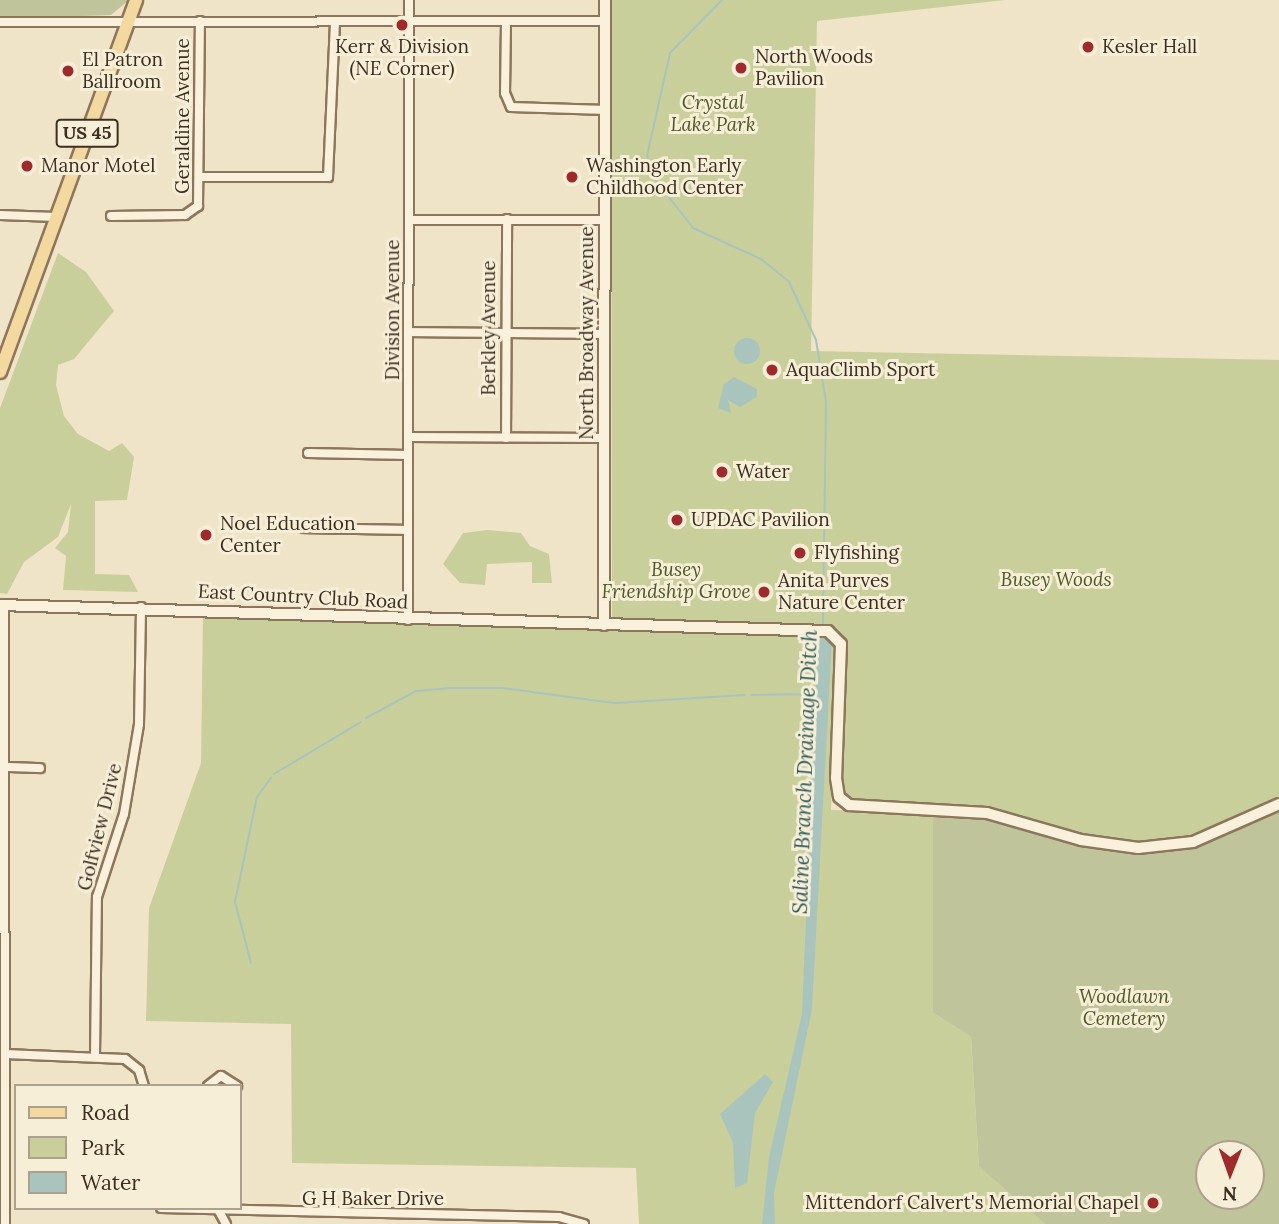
<!DOCTYPE html>
<style>
body{margin:0}
#map{position:relative;width:1279px;height:1224px;overflow:hidden;background:#f0e4c8;font-family:Lora,serif}
div>[style]{position:absolute}
[style*='--x']{left:calc(var(--x)*1px);top:calc(var(--y)*1px);width:calc(var(--w)*1px);rotate:calc(var(--a)*1deg)}
.green>*{inset:0;background:#c9cf9b}
.cemetery>*{inset:0;background:#bfc49a}
.water>*{inset:0;background:#a9c4bc}
.round{border-radius:50%}
.stream>*{height:2px;margin:-1px;padding:0 1px;transform-origin:1px;border-radius:1px;background:#a9c4bc}
.roads{filter:drop-shadow(2px 0 #8d765c) drop-shadow(-2px 0 #8d765c) drop-shadow(0 2px #8d765c) drop-shadow(0 -2px #8d765c)}
.minor>*{height:8px;margin:-4px;padding:0 4px;transform-origin:4px;border-radius:4px;background:#faf1dc}
.tertiary>*{height:10px;margin:-5px;padding:0 5px;transform-origin:5px;border-radius:5px;background:#faf1dc}
.primary>*{height:12px;margin:-6px;padding:0 6px;transform-origin:6px;border-radius:6px;background:#f3d9a0}
.dots>*{width:19px;height:19px;translate:-50% -50%;box-sizing:border-box;border:4px solid #f7eed8;border-radius:50%}
span{translate:-50% -50%;white-space:nowrap;text-align:center;line-height:1.15;-webkit-text-stroke:6px #f7eed8;paint-order:stroke}
.shield-label span{padding:2px 5px;background:#f7eed8;border:2px solid;border-radius:5px;-webkit-text-stroke-width:0}
.shield-label{font-size:18px;color:#3d2e20;font-weight:700}
.poi-label{font-size:19px;color:#3d2e20}
.left{translate:0 -50%;text-align:left}
.right{translate:-100% -50%;text-align:right}
.park-label{font-size:19px;color:#4d5a26;font-style:italic}
.street-label{font-size:19px;color:#3d2e20}
.water-label{font-size:21px;color:#2f5d5a;font-style:italic}
.legend{position:absolute;left:14px;top:1084px;width:228px;height:126px;box-sizing:border-box;background:#f7eed8;border:2px solid #ada18e;margin:0;padding:9px 12px;list-style:none;font-size:21px;color:#3d2e20}
.legend li{display:flex;align-items:center;gap:14px;height:35px}
.legend b{width:35px;border:2px solid #ada18e}
.north{position:absolute;left:1195px;top:1140px;width:70px;height:70px;box-sizing:border-box;background:#f7eed8;border:2px solid #ada18e;border-radius:50%;rotate:181deg;font-size:19px;font-weight:700;line-height:28px;text-align:center;color:#3d2e20}
.north::after{content:'';display:block;margin:auto;width:24px;height:32px;background:#9e2a2b;clip-path:polygon(50% 0,100% 100%,50% 72%,0 100%)}
</style>
<div id="map">
<div class="green">
<i style="clip-path:polygon(611px 0,1005px 0,817px 21px,811px 351px,1279px 360px,1279px 804px,1221px 831px,1138px 848px,1006px 818px,867px 809px,839px 797px,838px 636px,612px 619px)"></i>
<i style="clip-path:polygon(58px 253px,86px 272px,114px 311px,74px 359px,58px 365px,56px 385px,64px 416px,78px 434px,109px 451px,122px 443px,134px 457px,127px 500px,95px 501px,95px 574px,129px 575px,138px 592px,63px 590px,66px 556px,55px 548px,68px 532px,71px 504px,58px 537px,24px 562px,7px 594px,0 593px,0 408px)"></i>
<i style="clip-path:polygon(487px 530px,521px 533px,530px 546px,549px 554px,552px 583px,532px 583px,532px 562px,487px 564px,485px 585px,460px 583px,443px 564px,463px 533px)"></i>
<i style="clip-path:polygon(203px 612px,830px 636px,837px 645px,831px 810px,933px 813px,933px 1013px,971px 1037px,979px 1167px,1045px 1224px,639px 1224px,636px 1168px,292px 1163px,291px 1024px,146px 1021px,149px 908px,201px 763px)"></i>
</div>
<div class="cemetery">
<i style="clip-path:polygon(0 0,129px 0,111px 15px,0 19px)"></i>
<i style="clip-path:polygon(evenodd,1279px 808px,1279px 1224px,1045px 1224px,979px 1167px,971px 1037px,933px 1013px,933px 813px,988px 817px,1084px 845px,1142px 852px,1206px 841px,1279px 808px,1209px 1154px,1251px 1154px,1251px 1196px,1209px 1196px,1209px 1154px)"></i>
</div>
<div class="water">
<i class="round" style="left:734px;top:338px;width:26px;height:26px"></i>
<i style="clip-path:polygon(734px 377px,757px 389px,757px 397px,740px 407px,728px 400px,731px 413px,718px 408px,724px 384px)"></i>
<i style="clip-path:polygon(818px 635px,832px 638px,812px 1009px,774px 1193px,775px 1224px,762px 1224px,769px 1157px,802px 1014px)"></i>
<i style="clip-path:polygon(765px 1074px,773px 1082px,755px 1113px,747px 1183px,735px 1188px,733px 1143px,720px 1114px)"></i>
</div>
<div class="stream">
<i style="--x:722;--y:0;--w:74;--a:134.5"></i>
<i style="--x:670;--y:53;--w:106;--a:102.6"></i>
<i style="--x:647;--y:156;--w:23;--a:72"></i>
<i style="--x:654;--y:178;--w:63;--a:52"></i>
<i style="--x:693;--y:228;--w:75;--a:24.5"></i>
<i style="--x:761;--y:259;--w:36;--a:39"></i>
<i style="--x:789;--y:282;--w:64;--a:65"></i>
<i style="--x:816;--y:340;--w:63;--a:80.8"></i>
<i style="--x:826;--y:402;--w:224;--a:90.8"></i>
<i style="--x:751;--y:695;--w:65;--a:-0.9"></i>
<i style="--x:366;--y:718;--w:57;--a:-28.4"></i>
<i style="--x:416;--y:691;--w:32;--a:-5"></i>
<i style="--x:448;--y:688;--w:54;--a:0"></i>
<i style="--x:502;--y:688;--w:113;--a:7.6"></i>
<i style="--x:614;--y:703;--w:131;--a:-3.5"></i>
<i style="--x:274;--y:774;--w:101;--a:-30.9"></i>
<i style="--x:251;--y:963;--w:63;--a:-104.7"></i>
<i style="--x:235;--y:902;--w:107;--a:-78.2"></i>
<i style="--x:257;--y:797;--w:24;--a:-54"></i>
</div>
<div class="roads">
<div class="minor">
<i style="--x:0;--y:22;--w:605;--a:-0.09"></i>
<i style="--x:506;--y:22;--w:71;--a:90.8"></i>
<i style="--x:505;--y:93;--w:15;--a:67"></i>
<i style="--x:511;--y:107;--w:95;--a:1.8"></i>
<i style="--x:200;--y:177;--w:128;--a:0"></i>
<i style="--x:328;--y:177;--w:154;--a:-87.4"></i>
<i style="--x:0;--y:215;--w:56;--a:2"></i>
<i style="--x:111;--y:216;--w:74;--a:-0.8"></i>
<i style="--x:185;--y:215;--w:16;--a:-35"></i>
<i style="--x:198;--y:206;--w:185;--a:-89.4"></i>
<i style="--x:409;--y:220;--w:196;--a:0"></i>
<i style="--x:408;--y:332;--w:196;--a:0.6"></i>
<i style="--x:408;--y:437;--w:196;--a:0.3"></i>
<i style="--x:506;--y:438;--w:219;--a:-89.7"></i>
<i style="--x:308;--y:453;--w:100;--a:1.1"></i>
<i style="--x:304;--y:528;--w:103;--a:1.1"></i>
<i style="--x:4;--y:605;--w:619;--a:89.91"></i>
<i style="--x:408;--y:620;--w:620;--a:-89.91"></i>
<i style="--x:6;--y:767;--w:34;--a:2"></i>
<i style="--x:5;--y:1054;--w:120;--a:2.4"></i>
<i style="--x:125;--y:1059;--w:18;--a:38"></i>
<i style="--x:139;--y:1070;--w:17;--a:73"></i>
<i style="--x:95;--y:1056;--w:159;--a:-89.3"></i>
<i style="--x:97;--y:897;--w:87;--a:-72"></i>
<i style="--x:124;--y:814;--w:91;--a:-80.5"></i>
<i style="--x:139;--y:724;--w:117;--a:-89"></i>
<i style="--x:208;--y:1086;--w:16;--a:-38"></i>
<i style="--x:221;--y:1076;--w:19;--a:32"></i>
<i style="--x:161;--y:1208;--w:398;--a:1.3"></i>
<i style="--x:559;--y:1217;--w:26;--a:16"></i>
<i style="--x:219;--y:1211;--w:15;--a:62"></i>
</div>
<div class="tertiary">
<i style="--x:0;--y:605;--w:828;--a:1.8"></i>
<i style="--x:828;--y:631;--w:18;--a:45"></i>
<i style="--x:841;--y:644;--w:134;--a:92.1"></i>
<i style="--x:836;--y:778;--w:19;--a:81"></i>
<i style="--x:839;--y:797;--w:13;--a:39"></i>
<i style="--x:849;--y:805;--w:138;--a:3.3"></i>
<i style="--x:987;--y:813;--w:98;--a:16"></i>
<i style="--x:1081;--y:840;--w:58;--a:8"></i>
<i style="--x:1138;--y:848;--w:55;--a:-6.2"></i>
<i style="--x:1193;--y:842;--w:94;--a:-23.8"></i>
<i style="--x:604;--y:625;--w:625;--a:-89.91"></i>
</div>
<div class="primary">
<i style="--x:0;--y:372;--w:396;--a:-69.9"></i>
</div>
</div>
<div class="dots">
<i style="left:402px;top:25px;background:#9e2a2b"></i>
<i style="left:1088px;top:47px;background:#9e2a2b"></i>
<i style="left:741px;top:68px;background:#9e2a2b"></i>
<i style="left:68px;top:71px;background:#9e2a2b"></i>
<i style="left:27px;top:166px;background:#9e2a2b"></i>
<i style="left:572px;top:177px;background:#9e2a2b"></i>
<i style="left:772px;top:370px;background:#9e2a2b"></i>
<i style="left:722px;top:472px;background:#9e2a2b"></i>
<i style="left:677px;top:520px;background:#9e2a2b"></i>
<i style="left:206px;top:535px;background:#9e2a2b"></i>
<i style="left:800px;top:553px;background:#9e2a2b"></i>
<i style="left:764px;top:592px;background:#9e2a2b"></i>
<i style="left:1153px;top:1203px;background:#9e2a2b"></i>
</div>
<div class="shield-label">
<span style="left:87px;top:133px">US 45</span>
</div>
<div class="poi-label">
<span style="left:402px;top:58px">Kerr &amp; Division<br>(NE Corner)</span>
<span class="left" style="left:1102px;top:47px">Kesler Hall</span>
<span class="left" style="left:755px;top:68px">North Woods<br>Pavilion</span>
<span class="left" style="left:82px;top:71px">El Patron<br>Ballroom</span>
<span class="left" style="left:41px;top:166px">Manor Motel</span>
<span class="left" style="left:586px;top:177px">Washington Early<br>Childhood Center</span>
<span class="left" style="left:786px;top:370px">AquaClimb Sport</span>
<span class="left" style="left:736px;top:472px">Water</span>
<span class="left" style="left:691px;top:520px">UPDAC Pavilion</span>
<span class="left" style="left:220px;top:535px">Noel Education<br>Center</span>
<span class="left" style="left:814px;top:553px">Flyfishing</span>
<span class="left" style="left:778px;top:592px">Anita Purves<br>Nature Center</span>
<span class="right" style="left:1139px;top:1203px">Mittendorf Calvert's Memorial Chapel</span>
</div>
<div class="park-label">
<span style="left:713px;top:114px">Crystal<br>Lake Park</span>
<span style="left:676px;top:581px">Busey<br>Friendship Grove</span>
<span style="left:1056px;top:580px">Busey Woods</span>
<span style="left:1124px;top:1008px">Woodlawn<br>Cemetery</span>
</div>
<div class="street-label">
<span style="left:183px;top:116px;rotate:-90deg">Geraldine Avenue</span>
<span style="left:393px;top:310px;rotate:-90deg">Division Avenue</span>
<span style="left:489px;top:328px;rotate:-90deg">Berkley Avenue</span>
<span style="left:587px;top:333px;rotate:-90deg">North Broadway Avenue</span>
<span style="left:303px;top:597px;rotate:3deg">East Country Club Road</span>
<span style="left:100px;top:827px;rotate:-76deg">Golfview Drive</span>
<span style="left:373px;top:1199px">G H Baker Drive</span>
</div>
<div class="water-label">
<span style="left:805px;top:772px;rotate:-88deg">Saline Branch Drainage Ditch</span>
</div>
<ul class="legend">
<li><b style="height:9px;background:#f3d9a0"></b>Road</li>
<li><b style="height:19px;background:#c9cf9b"></b>Park</li>
<li><b style="height:19px;background:#a9c4bc"></b>Water</li>
</ul>
<div class="north">N</div>
</div>
